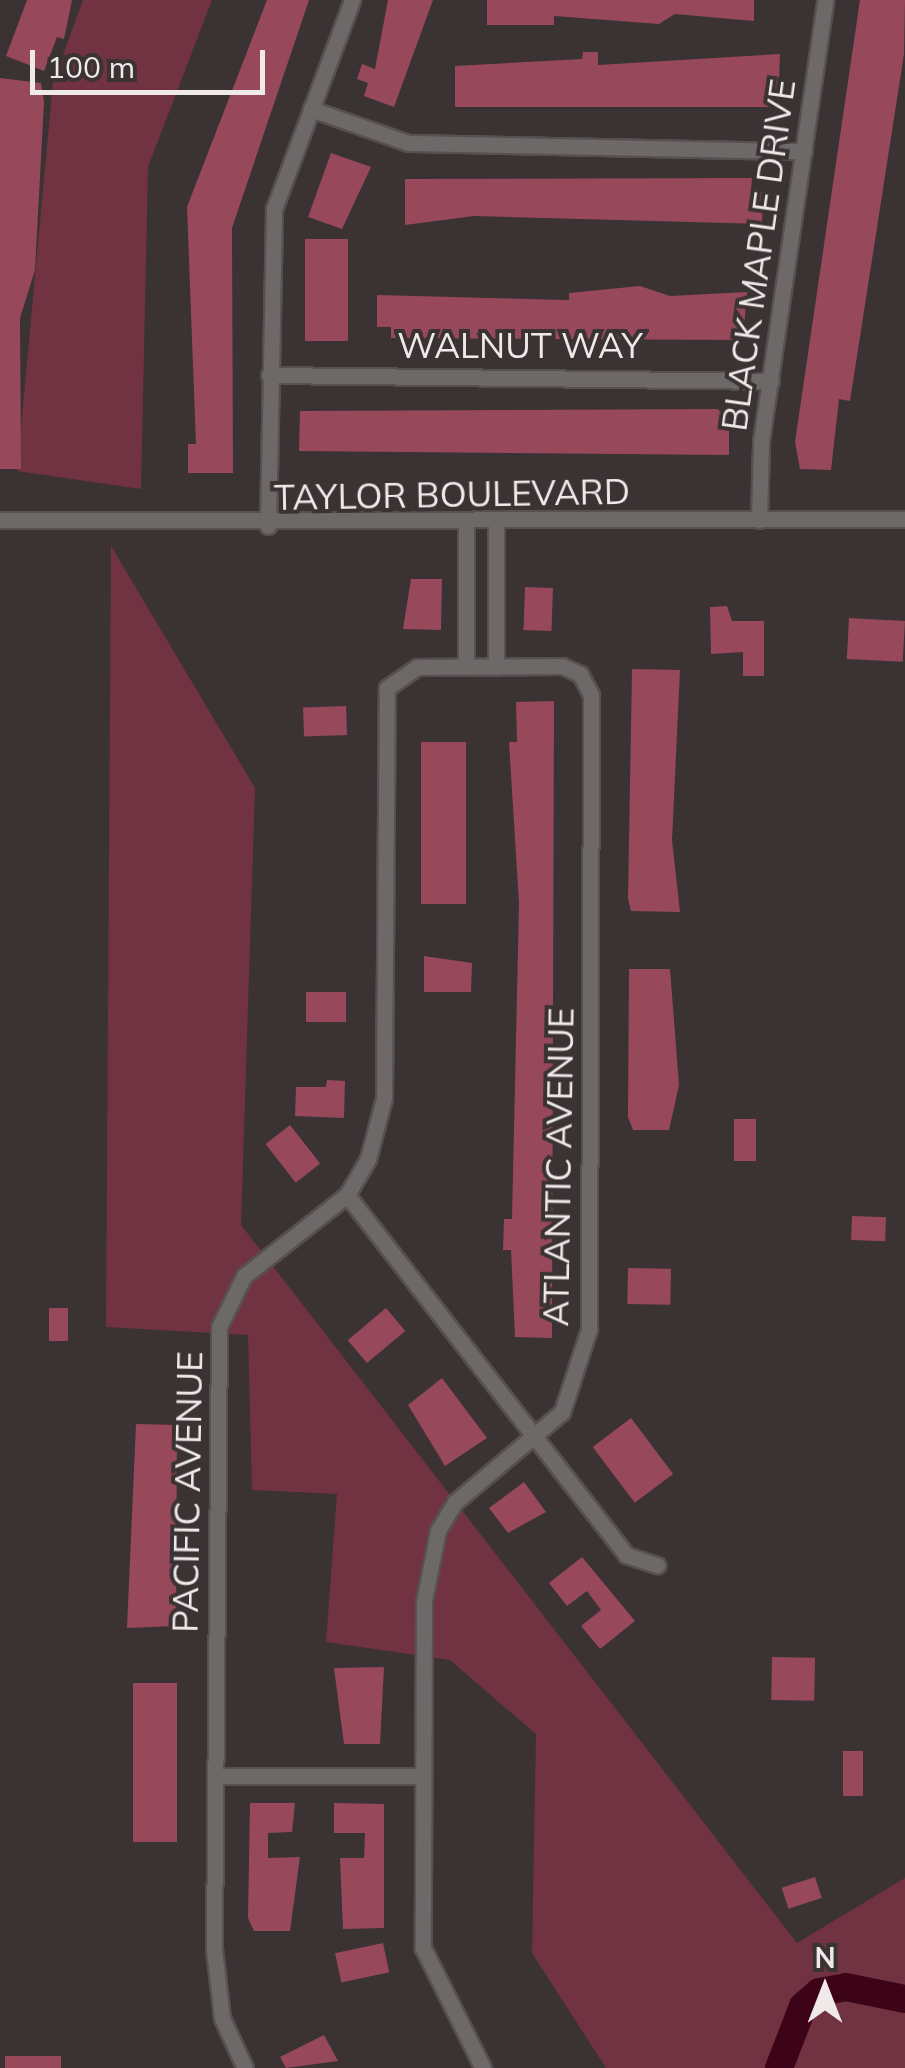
<!DOCTYPE html>
<style>
body{margin:0}
#map{position:relative;width:905px;height:2068px;overflow:hidden;background:#3b3233;font-family:Mulish,sans-serif}
div>[style]{position:absolute}
[style*='--x']{left:calc(var(--x)*1px);top:calc(var(--y)*1px);width:calc(var(--w)*1px);rotate:calc(var(--a)*1deg)}
.green>*{inset:0;background:#713341}
.river>*{height:28px;margin:-14px;padding:0 14px;transform-origin:14px;border-radius:14px;background:#3d0417}
.building>*{inset:0;background:#98485b;transform-origin:0 0}
.roads{filter:drop-shadow(2px 0 #584f50) drop-shadow(-2px 0 #584f50) drop-shadow(0 2px #584f50) drop-shadow(0 -2px #584f50)}
.minor>*{height:15px;margin:-7.5px;padding:0 7.5px;transform-origin:7.5px;border-radius:7.5px;background:#6d6969}
span{translate:-50% -50%;white-space:nowrap;text-align:center;line-height:1.15;-webkit-text-stroke:8px #3b3233;paint-order:stroke}
.street-label{font-size:35px;color:#efe9ea}
.north{position:absolute;left:775px;top:1938px;width:100px;height:100px;-webkit-text-stroke:8px #3b3233;paint-order:stroke;rotate:0deg;font-size:28px;font-weight:700;line-height:40px;text-align:center;color:#efe9ea}
.north::after{content:'';display:block;margin:auto;width:35px;height:45px;background:#efe9ea;clip-path:polygon(50% 0,100% 100%,50% 72%,0 100%)}
.scale{position:absolute;left:30px;top:50px;width:235px;height:45px;box-sizing:border-box;border:5px solid #efe9ea;border-top:0;padding-left:12px;font-size:30px;line-height:35px;white-space:nowrap;color:#efe9ea;-webkit-text-stroke:8px #3b3233;paint-order:stroke}
</style>
<div id="map">
<div class="green">
<i style="clip-path:polygon(83px 0,212px 0,148px 167px,141px 489px,17px 471px,53px 82px)"></i>
<i style="clip-path:polygon(111px 546px,255px 788px,241px 1225px,797px 1943px,905px 1878px,905px 2068px,606px 2068px,532px 1953px,536px 1734px,450px 1660px,326px 1642px,337px 1494px,252px 1490px,248px 1335px,106px 1327px)"></i>
</div>
<div class="river">
<i style="--x:779;--y:2068;--w:66;--a:-68.8"></i>
<i style="--x:803;--y:2006;--w:21;--a:-41"></i>
<i style="--x:819;--y:1992;--w:27;--a:-10"></i>
<i style="--x:846;--y:1987;--w:60;--a:11.5"></i>
</div>
<div class="building">
<i style="clip-path:polygon(27px 0,72px 0,64px 39px,57px 37px,44px 71px,6px 56px)"></i>
<i style="clip-path:polygon(267px 0,309px 0,232px 228px,233px 473px,188px 473px,188px 444px,196px 444px,187px 207px)"></i>
<i style="clip-path:polygon(388px 0,433px 0,394px 107px,364px 96px,368px 83px,357px 79px,362px 64px,375px 69px)"></i>
<i style="clip-path:polygon(487px 0,754px 0,754px 21px,675px 14px,659px 24px,554px 16px,554px 25px,487px 25px)"></i>
<i style="clip-path:polygon(860px 0,905px 0,904px 54px,850px 401px,839px 399px,831px 470px,800px 469px,795px 442px)"></i>
<i style="clip-path:polygon(583px 52px,598px 52px,598px 65px,780px 54px,778px 107px,455px 107px,455px 66px,582px 59px)"></i>
<i style="clip-path:polygon(0 78px,41px 83px,44px 102px,35px 270px,20px 318px,21px 469px,0 469px)"></i>
<i style="clip-path:polygon(331px 153px,371px 167px,342px 229px,308px 217px)"></i>
<i style="clip-path:polygon(752px 178px,751px 191px,763px 191px,762px 224px,474px 216px,405px 225px,405px 179px)"></i>
<i style="left:305px;top:239px;width:43px;height:102px"></i>
<i style="clip-path:polygon(640px 286px,670px 296px,747px 292px,743px 340px,391px 338px,391px 327px,377px 327px,377px 295px,569px 300px,569px 293px)"></i>
<i style="clip-path:polygon(717px 409px,729px 417px,729px 455px,299px 451px,300px 411px)"></i>
<i style="clip-path:polygon(411px 579px,442px 579px,441px 630px,403px 629px)"></i>
<i style="left:525px;top:587px;width:28px;height:43px;rotate:2deg"></i>
<i style="clip-path:polygon(727px 606px,732px 621px,764px 621px,764px 676px,743px 676px,743px 652px,711px 654px,710px 607px)"></i>
<i style="left:849px;top:618px;width:56px;height:41px;rotate:3deg"></i>
<i style="clip-path:polygon(632px 669px,680px 670px,672px 840px,680px 912px,631px 911px,628px 899px)"></i>
<i style="clip-path:polygon(554px 701px,552px 1338px,515px 1337px,511px 1250px,503px 1250px,504px 1219px,512px 1219px,519px 904px,509px 742px,517px 742px,516px 702px)"></i>
<i style="left:346px;top:706px;width:29px;height:43px;rotate:88deg"></i>
<i style="left:421px;top:742px;width:45px;height:162px"></i>
<i style="clip-path:polygon(424px 956px,472px 963px,471px 992px,424px 992px)"></i>
<i style="clip-path:polygon(629px 969px,670px 969px,679px 1085px,669px 1130px,633px 1130px,628px 1117px)"></i>
<i style="left:346px;top:992px;width:30px;height:40px;rotate:90deg"></i>
<i style="clip-path:polygon(327px 1080px,345px 1081px,344px 1118px,295px 1116px,296px 1087px,326px 1087px)"></i>
<i style="left:734px;top:1119px;width:22px;height:42px"></i>
<i style="left:290px;top:1125px;width:49px;height:31px;rotate:52deg"></i>
<i style="left:852px;top:1216px;width:34px;height:24px;rotate:2deg"></i>
<i style="left:628px;top:1268px;width:43px;height:36px;rotate:1deg"></i>
<i style="left:49px;top:1308px;width:19px;height:33px"></i>
<i style="left:386px;top:1308px;width:30px;height:50px;rotate:50deg"></i>
<i style="clip-path:polygon(442px 1378px,487px 1438px,445px 1466px,408px 1405px)"></i>
<i style="left:631px;top:1418px;width:70px;height:48px;rotate:53deg"></i>
<i style="clip-path:polygon(136px 1424px,177px 1425px,176px 1626px,127px 1628px)"></i>
<i style="clip-path:polygon(524px 1482px,546px 1512px,508px 1533px,489px 1508px)"></i>
<i style="clip-path:polygon(582px 1557px,635px 1621px,600px 1649px,581px 1626px,601px 1610px,587px 1591px,567px 1606px,549px 1583px)"></i>
<i style="left:772px;top:1657px;width:43px;height:43px;rotate:1deg"></i>
<i style="clip-path:polygon(384px 1667px,380px 1744px,344px 1744px,334px 1668px)"></i>
<i style="left:133px;top:1683px;width:44px;height:159px"></i>
<i style="left:843px;top:1751px;width:20px;height:45px"></i>
<i style="clip-path:polygon(250px 1803px,295px 1803px,292px 1832px,268px 1833px,268px 1858px,300px 1857px,290px 1931px,254px 1931px,248px 1918px)"></i>
<i style="clip-path:polygon(334px 1803px,384px 1804px,384px 1928px,343px 1929px,340px 1858px,364px 1858px,365px 1833px,334px 1833px)"></i>
<i style="left:815px;top:1877px;width:22px;height:35px;rotate:72deg"></i>
<i style="left:383px;top:1943px;width:30px;height:49px;rotate:78deg"></i>
<i style="clip-path:polygon(324px 2035px,338px 2061px,286px 2068px,280px 2057px)"></i>
<i style="left:5px;top:2056px;width:56px;height:12px"></i>
</div>
<div class="roads">
<div class="minor">
<i style="--x:311;--y:109;--w:103;--a:19.3"></i>
<i style="--x:408;--y:143;--w:396;--a:1.2"></i>
<i style="--x:269;--y:375;--w:502;--a:0.68"></i>
<i style="--x:0;--y:520;--w:905;--a:-0.06"></i>
<i style="--x:759;--y:520;--w:79;--a:-88.5"></i>
<i style="--x:761;--y:441;--w:446;--a:-81.7"></i>
<i style="--x:496;--y:523;--w:144;--a:90"></i>
<i style="--x:466;--y:524;--w:143;--a:90"></i>
<i style="--x:268;--y:526;--w:317;--a:-88.9"></i>
<i style="--x:274;--y:209;--w:223;--a:-69.5"></i>
<i style="--x:347;--y:1195;--w:455;--a:52.2"></i>
<i style="--x:626;--y:1555;--w:33;--a:18"></i>
<i style="--x:215;--y:1776;--w:206;--a:0"></i>
<i style="--x:245;--y:2068;--w:55;--a:-114.7"></i>
<i style="--x:222;--y:2018;--w:69;--a:-96.6"></i>
<i style="--x:214;--y:1949;--w:622;--a:-89.54"></i>
<i style="--x:219;--y:1327;--w:57;--a:-63.9"></i>
<i style="--x:244;--y:1276;--w:131;--a:-38.2"></i>
<i style="--x:347;--y:1195;--w:42;--a:-59.7"></i>
<i style="--x:368;--y:1159;--w:63;--a:-75.3"></i>
<i style="--x:384;--y:1098;--w:410;--a:-89.6"></i>
<i style="--x:387;--y:688;--w:37;--a:-35"></i>
<i style="--x:417;--y:667;--w:145;--a:-0.4"></i>
<i style="--x:562;--y:666;--w:20;--a:24"></i>
<i style="--x:580;--y:674;--w:24;--a:62"></i>
<i style="--x:591;--y:695;--w:634;--a:90.18"></i>
<i style="--x:589;--y:1329;--w:87;--a:108"></i>
<i style="--x:562;--y:1412;--w:140;--a:139.9"></i>
<i style="--x:455;--y:1502;--w:33;--a:121"></i>
<i style="--x:438;--y:1530;--w:72;--a:101.2"></i>
<i style="--x:424;--y:1601;--w:347;--a:90.2"></i>
<i style="--x:423;--y:1948;--w:134;--a:63.4"></i>
</div>
</div>
<div class="street-label">
<span style="left:758px;top:255px;rotate:-82deg">BLACK MAPLE DRIVE</span>
<span style="left:520px;top:345px">WALNUT WAY</span>
<span style="left:452px;top:494px;rotate:-1deg">TAYLOR BOULEVARD</span>
<span style="left:558px;top:1167px;rotate:-89deg">ATLANTIC AVENUE</span>
<span style="left:187px;top:1492px;rotate:-89deg">PACIFIC AVENUE</span>
</div>
<div class="north">N</div>
<div class="scale">100 m</div>
</div>
